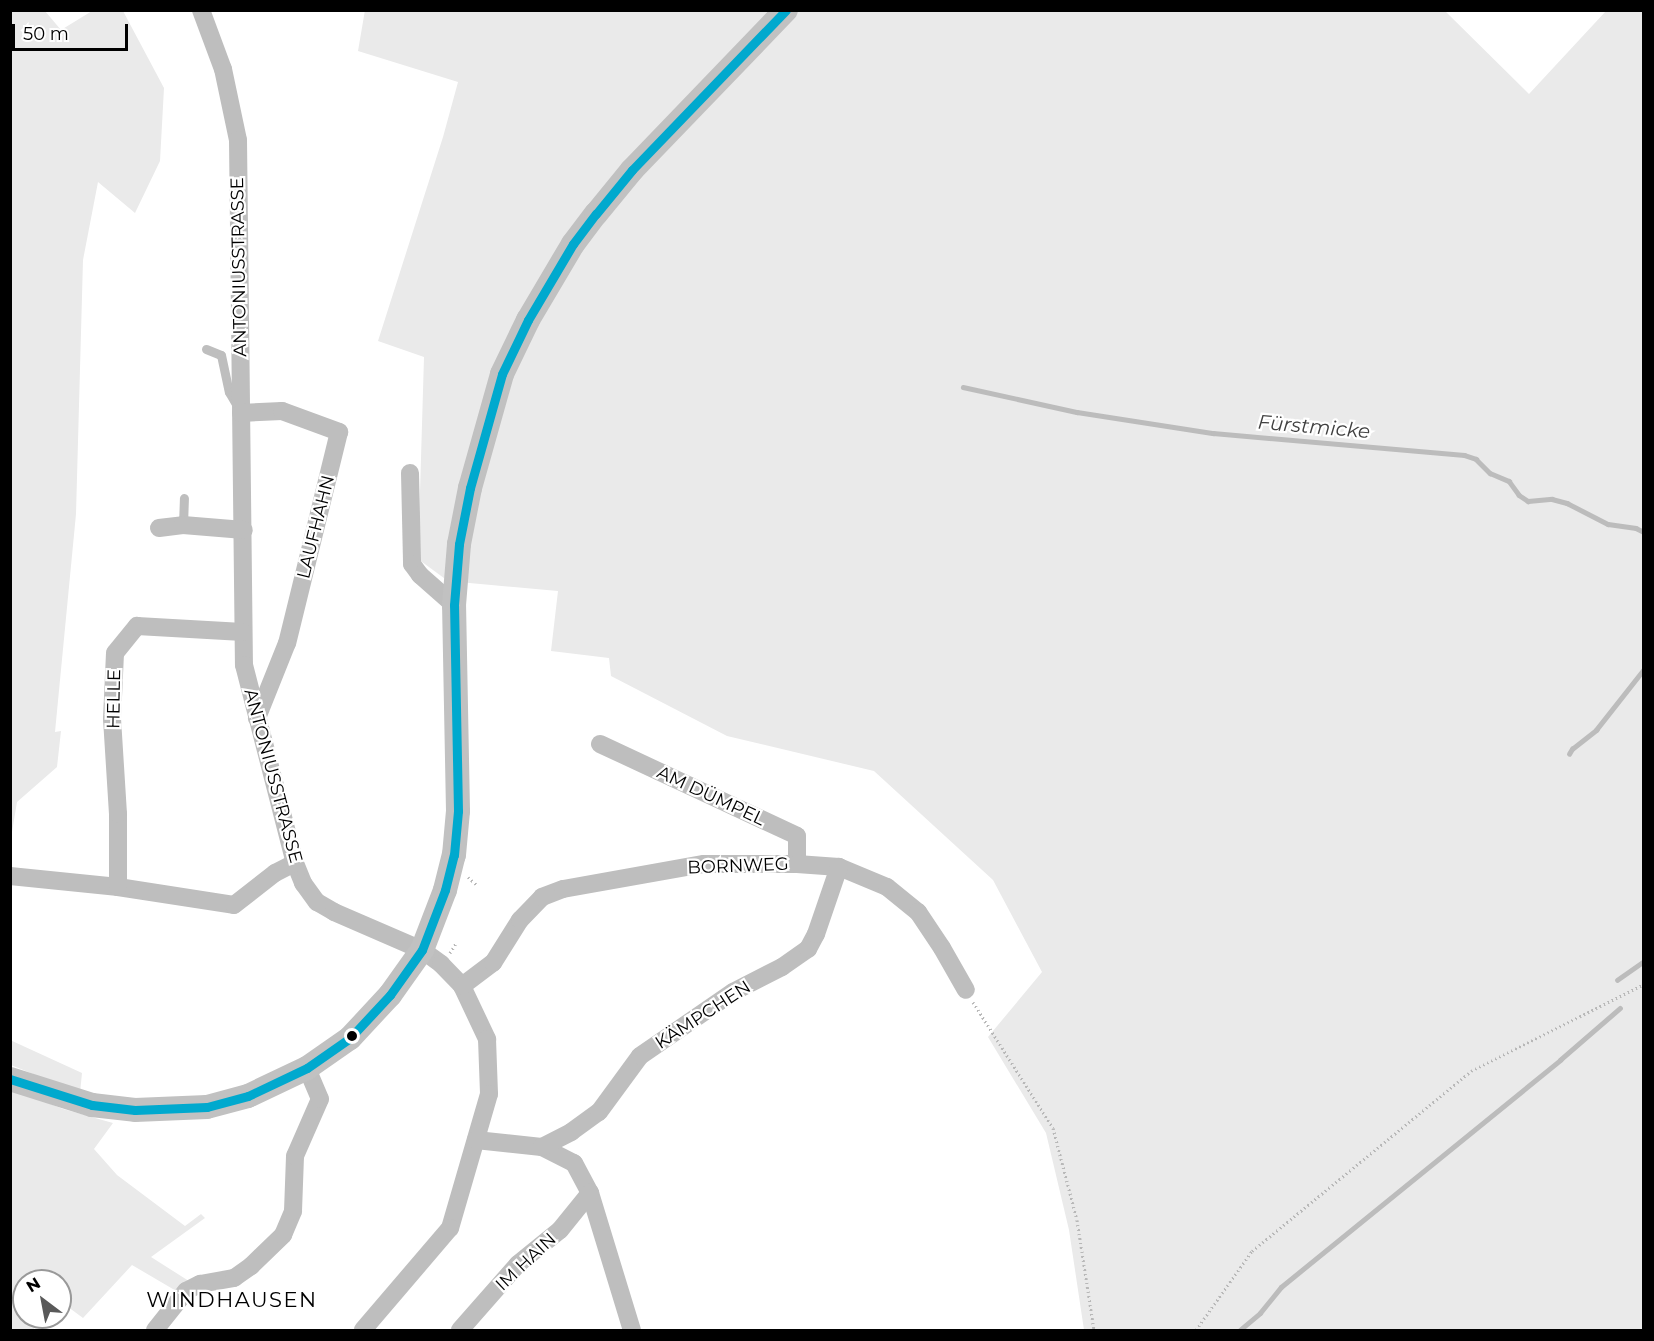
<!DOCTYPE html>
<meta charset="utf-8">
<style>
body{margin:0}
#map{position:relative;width:1654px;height:1341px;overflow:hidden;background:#fff;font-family:Montserrat,sans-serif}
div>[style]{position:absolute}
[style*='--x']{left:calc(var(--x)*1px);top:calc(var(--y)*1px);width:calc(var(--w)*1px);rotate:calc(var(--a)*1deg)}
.green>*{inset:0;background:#eaeaea}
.stream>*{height:4.5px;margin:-2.25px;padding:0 2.25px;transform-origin:2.25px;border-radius:2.25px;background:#bcbcbc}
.path>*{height:3px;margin-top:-1.5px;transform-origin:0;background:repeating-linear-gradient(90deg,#b8b8b8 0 1.5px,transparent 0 4.5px)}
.service>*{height:9px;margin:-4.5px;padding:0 4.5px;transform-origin:4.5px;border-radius:4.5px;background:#bebebe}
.minor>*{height:18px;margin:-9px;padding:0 9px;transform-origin:9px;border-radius:9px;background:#bebebe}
.secondary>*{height:24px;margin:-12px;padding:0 12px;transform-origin:12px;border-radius:12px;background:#c1c1c1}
.bus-1>*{height:9px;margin:-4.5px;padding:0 4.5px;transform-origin:4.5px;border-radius:4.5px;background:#00a9ce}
.dots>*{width:16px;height:16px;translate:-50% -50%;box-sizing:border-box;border:3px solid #fff;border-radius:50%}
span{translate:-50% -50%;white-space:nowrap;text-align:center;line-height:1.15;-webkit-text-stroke:4.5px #fff;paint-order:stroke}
.street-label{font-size:18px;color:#000}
.water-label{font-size:20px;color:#404040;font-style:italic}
.quarter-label{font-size:21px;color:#000;letter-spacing:1.5px}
.frame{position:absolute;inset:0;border:12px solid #000;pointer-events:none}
.north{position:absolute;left:12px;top:1269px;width:60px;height:60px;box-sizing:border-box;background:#fff;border:2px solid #999;border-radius:50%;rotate:328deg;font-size:16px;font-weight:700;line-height:24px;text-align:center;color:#000}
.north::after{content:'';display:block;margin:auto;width:21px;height:27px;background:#595959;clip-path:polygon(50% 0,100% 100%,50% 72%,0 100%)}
.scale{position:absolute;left:12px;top:24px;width:116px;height:27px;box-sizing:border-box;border:3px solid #000;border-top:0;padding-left:8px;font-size:18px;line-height:21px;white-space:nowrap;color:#000;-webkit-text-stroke:4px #fff;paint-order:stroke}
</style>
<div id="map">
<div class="green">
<i style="clip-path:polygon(11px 10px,45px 11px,61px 30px,92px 11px,123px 11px,164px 88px,160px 161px,135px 213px,98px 182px,83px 260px,76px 514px,55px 732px,61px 731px,57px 767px,17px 802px,11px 838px)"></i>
<i style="clip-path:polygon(365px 10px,1444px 10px,1529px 94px,1606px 11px,1643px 11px,1643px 1330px,1084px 1330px,1069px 1230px,1046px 1133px,988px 1037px,1042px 972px,993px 880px,874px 771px,727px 736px,611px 676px,609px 658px,551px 651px,558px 591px,448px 581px,418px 559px,424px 357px,378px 341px,443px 137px,458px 82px,358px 51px)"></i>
<i style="clip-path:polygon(10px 1040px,82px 1073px,80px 1093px,11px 1065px)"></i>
<i style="clip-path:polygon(10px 1088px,63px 1109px,113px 1123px,94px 1149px,117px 1175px,185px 1226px,201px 1214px,205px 1218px,151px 1257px,192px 1283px,178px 1292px,132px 1265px,83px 1318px,60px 1301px,60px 1281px,24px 1281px,24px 1317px,43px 1317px,33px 1330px,11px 1330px)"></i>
</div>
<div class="stream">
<i style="--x:963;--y:387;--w:117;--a:12.4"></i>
<i style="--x:1077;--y:412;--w:138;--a:8.8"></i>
<i style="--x:1213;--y:433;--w:252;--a:5"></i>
<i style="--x:1464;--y:455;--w:13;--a:18"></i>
<i style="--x:1476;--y:459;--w:20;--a:45"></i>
<i style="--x:1490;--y:473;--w:21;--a:23"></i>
<i style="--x:1509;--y:481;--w:17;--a:54"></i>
<i style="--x:1519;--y:495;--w:11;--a:34"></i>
<i style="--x:1528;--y:501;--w:24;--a:-5"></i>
<i style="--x:1552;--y:499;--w:16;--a:15"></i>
<i style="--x:1567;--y:503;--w:46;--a:27.1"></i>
<i style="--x:1608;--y:524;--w:28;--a:8"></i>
<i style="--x:1636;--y:528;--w:9;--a:27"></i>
<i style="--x:1569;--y:754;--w:6;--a:-59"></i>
<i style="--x:1572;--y:749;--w:31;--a:-38"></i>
<i style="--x:1596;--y:730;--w:78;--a:-51.8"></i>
<i style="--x:1617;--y:980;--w:33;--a:-35"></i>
<i style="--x:1240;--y:1330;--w:26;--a:-40"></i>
<i style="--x:1260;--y:1313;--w:33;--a:-51"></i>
<i style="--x:1281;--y:1287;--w:360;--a:-39.1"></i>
<i style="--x:1560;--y:1060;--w:79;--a:-40.9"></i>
</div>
<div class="path">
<i style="--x:468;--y:877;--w:13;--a:42"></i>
<i style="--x:450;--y:953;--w:12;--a:-59"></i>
<i style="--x:973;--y:1002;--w:149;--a:57.6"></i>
<i style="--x:1053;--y:1128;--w:95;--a:75.4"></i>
<i style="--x:1077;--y:1220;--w:111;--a:81.2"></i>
<i style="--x:1196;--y:1330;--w:97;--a:-54.7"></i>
<i style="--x:1252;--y:1251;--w:283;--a:-39.4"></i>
<i style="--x:1471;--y:1071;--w:194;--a:-26.7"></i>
</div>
<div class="service">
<i style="--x:206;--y:349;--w:16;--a:22"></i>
<i style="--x:221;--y:355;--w:38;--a:78"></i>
<i style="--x:229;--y:392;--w:16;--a:60"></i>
<i style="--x:183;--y:525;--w:27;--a:-88"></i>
</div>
<div class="minor">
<i style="--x:201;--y:10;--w:63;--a:69.6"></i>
<i style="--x:223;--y:69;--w:73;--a:78.1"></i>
<i style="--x:238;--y:140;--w:525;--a:89.35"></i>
<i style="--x:244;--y:665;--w:204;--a:75.6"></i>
<i style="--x:295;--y:863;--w:22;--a:68"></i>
<i style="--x:303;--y:883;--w:24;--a:54"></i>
<i style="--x:317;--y:902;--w:20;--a:30"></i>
<i style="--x:334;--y:912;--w:96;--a:23.4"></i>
<i style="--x:422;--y:950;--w:24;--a:36"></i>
<i style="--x:441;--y:964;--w:30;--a:46"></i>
<i style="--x:462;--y:986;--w:59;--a:64.7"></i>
<i style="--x:487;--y:1039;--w:55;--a:87.9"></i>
<i style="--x:489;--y:1094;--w:140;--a:106.2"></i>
<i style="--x:450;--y:1228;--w:134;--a:130.5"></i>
<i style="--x:241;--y:413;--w:41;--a:-2.8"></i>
<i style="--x:282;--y:411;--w:61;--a:20.2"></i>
<i style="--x:339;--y:432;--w:217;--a:103.8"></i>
<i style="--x:287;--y:643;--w:81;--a:111.8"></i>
<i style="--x:410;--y:473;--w:91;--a:88.7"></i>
<i style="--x:412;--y:564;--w:14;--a:54"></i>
<i style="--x:420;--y:575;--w:45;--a:41.4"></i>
<i style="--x:159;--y:528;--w:24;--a:-7"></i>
<i style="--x:183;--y:525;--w:61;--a:4.7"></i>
<i style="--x:600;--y:744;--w:217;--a:25"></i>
<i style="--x:797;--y:836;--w:28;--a:90"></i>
<i style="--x:10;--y:876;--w:109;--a:5.8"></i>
<i style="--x:118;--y:887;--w:117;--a:8.8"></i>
<i style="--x:234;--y:905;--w:52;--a:-38"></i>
<i style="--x:275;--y:873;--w:22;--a:-27"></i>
<i style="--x:118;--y:887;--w:73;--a:-90"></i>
<i style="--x:118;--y:814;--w:95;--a:-93.6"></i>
<i style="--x:112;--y:719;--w:66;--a:-87.4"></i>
<i style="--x:115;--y:653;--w:35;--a:-51"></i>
<i style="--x:137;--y:626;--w:106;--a:3.2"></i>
<i style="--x:462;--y:986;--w:39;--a:-37"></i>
<i style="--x:493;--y:963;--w:51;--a:-57.9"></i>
<i style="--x:520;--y:920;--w:32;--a:-46"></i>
<i style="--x:542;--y:897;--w:22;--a:-21"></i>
<i style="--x:563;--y:889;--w:143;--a:-10.1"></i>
<i style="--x:704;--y:864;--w:93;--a:0"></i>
<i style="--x:797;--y:864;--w:42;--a:4.1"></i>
<i style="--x:839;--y:867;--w:52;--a:22.6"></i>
<i style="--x:887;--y:887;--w:40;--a:39"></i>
<i style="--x:918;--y:912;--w:43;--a:56.3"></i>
<i style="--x:942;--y:948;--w:48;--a:60.3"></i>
<i style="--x:476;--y:1140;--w:66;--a:6.1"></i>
<i style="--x:542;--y:1147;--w:36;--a:27"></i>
<i style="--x:574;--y:1163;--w:34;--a:62"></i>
<i style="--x:590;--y:1193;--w:143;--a:73"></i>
<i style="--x:542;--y:1147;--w:33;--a:-27"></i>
<i style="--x:571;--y:1132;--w:34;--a:-36"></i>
<i style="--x:599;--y:1112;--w:69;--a:-53.8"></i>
<i style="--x:640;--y:1056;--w:113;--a:-34.5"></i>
<i style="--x:733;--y:992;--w:55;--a:-27"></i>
<i style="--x:782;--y:967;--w:32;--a:-35"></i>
<i style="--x:808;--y:949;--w:17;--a:-62"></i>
<i style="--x:816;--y:934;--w:71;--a:-71.1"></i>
<i style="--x:155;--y:1330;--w:50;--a:-51.5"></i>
<i style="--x:186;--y:1291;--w:16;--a:-27"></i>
<i style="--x:200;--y:1284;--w:35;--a:-10"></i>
<i style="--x:234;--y:1278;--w:21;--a:-35"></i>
<i style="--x:251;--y:1266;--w:45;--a:-44.1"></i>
<i style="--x:283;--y:1235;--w:26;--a:-67"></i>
<i style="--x:293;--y:1211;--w:55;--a:-87.9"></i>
<i style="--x:295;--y:1156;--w:62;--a:-66.3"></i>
<i style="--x:320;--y:1099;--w:34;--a:-113"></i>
<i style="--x:460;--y:1330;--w:88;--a:-48.7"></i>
<i style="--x:518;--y:1264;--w:54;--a:-39"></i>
<i style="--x:560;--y:1230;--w:48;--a:-51"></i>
</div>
<div class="secondary">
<i style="--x:10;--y:1079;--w:86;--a:17.6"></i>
<i style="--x:92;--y:1105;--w:43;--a:6.6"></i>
<i style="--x:135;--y:1110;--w:72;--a:-2.4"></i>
<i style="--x:207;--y:1107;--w:42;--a:-15"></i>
<i style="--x:248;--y:1096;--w:65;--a:-25.4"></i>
<i style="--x:307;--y:1068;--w:52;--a:-34.9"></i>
<i style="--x:350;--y:1038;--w:59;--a:-47.1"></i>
<i style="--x:390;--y:995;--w:55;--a:-54.6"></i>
<i style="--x:422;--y:950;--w:64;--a:-69"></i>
<i style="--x:445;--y:890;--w:36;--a:-76"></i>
<i style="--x:454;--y:855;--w:44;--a:-84.8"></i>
<i style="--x:458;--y:811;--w:206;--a:-91.1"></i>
<i style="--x:454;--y:605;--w:61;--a:-85.3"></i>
<i style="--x:459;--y:544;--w:57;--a:-78.9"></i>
<i style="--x:470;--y:488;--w:118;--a:-74.3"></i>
<i style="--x:502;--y:374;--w:60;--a:-64.3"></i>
<i style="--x:528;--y:320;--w:88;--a:-59.4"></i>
<i style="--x:573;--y:244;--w:38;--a:-53"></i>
<i style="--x:596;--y:214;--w:57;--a:-50.7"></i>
<i style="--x:632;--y:170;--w:222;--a:-46.1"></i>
</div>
<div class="bus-1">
<i style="--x:10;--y:1079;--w:86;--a:17.6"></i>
<i style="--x:92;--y:1105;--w:43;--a:6.6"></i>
<i style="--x:135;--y:1110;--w:72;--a:-2.4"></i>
<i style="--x:207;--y:1107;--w:42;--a:-15"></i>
<i style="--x:248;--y:1096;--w:65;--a:-25.4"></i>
<i style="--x:307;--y:1068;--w:52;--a:-34.9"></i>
<i style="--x:350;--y:1038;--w:59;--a:-47.1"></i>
<i style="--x:390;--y:995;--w:55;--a:-54.6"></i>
<i style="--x:422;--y:950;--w:64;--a:-69"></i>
<i style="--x:445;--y:890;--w:36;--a:-76"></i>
<i style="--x:454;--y:855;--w:44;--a:-84.8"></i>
<i style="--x:458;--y:811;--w:206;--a:-91.1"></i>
<i style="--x:454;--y:605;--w:61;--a:-85.3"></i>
<i style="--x:459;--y:544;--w:57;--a:-78.9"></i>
<i style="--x:470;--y:488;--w:118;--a:-74.3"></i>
<i style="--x:502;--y:374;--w:60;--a:-64.3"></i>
<i style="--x:528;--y:320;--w:88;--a:-59.4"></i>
<i style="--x:573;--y:244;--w:38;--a:-53"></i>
<i style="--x:596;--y:214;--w:57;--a:-50.7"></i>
<i style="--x:632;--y:170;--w:222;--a:-46.1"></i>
</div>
<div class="dots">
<i style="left:352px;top:1036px;background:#000"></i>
</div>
<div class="street-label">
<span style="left:239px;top:267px;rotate:-91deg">ANTONIUSSTRASSE</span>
<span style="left:316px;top:527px;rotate:-76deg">LAUFHAHN</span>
<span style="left:114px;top:699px;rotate:-89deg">HELLE</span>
<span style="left:273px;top:776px;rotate:75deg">ANTONIUSSTRASSE</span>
<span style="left:711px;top:796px;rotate:25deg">AM DÜMPEL</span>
<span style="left:738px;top:866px;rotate:-2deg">BORNWEG</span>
<span style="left:703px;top:1015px;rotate:-33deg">KÄMPCHEN</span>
<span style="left:526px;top:1262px;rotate:-43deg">IM HAIN</span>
</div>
<div class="water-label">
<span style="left:1314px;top:427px;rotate:5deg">Fürstmicke</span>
</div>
<div class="quarter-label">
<span style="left:232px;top:1300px">WINDHAUSEN</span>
</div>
<div class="frame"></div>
<div class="north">N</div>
<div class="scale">50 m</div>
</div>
